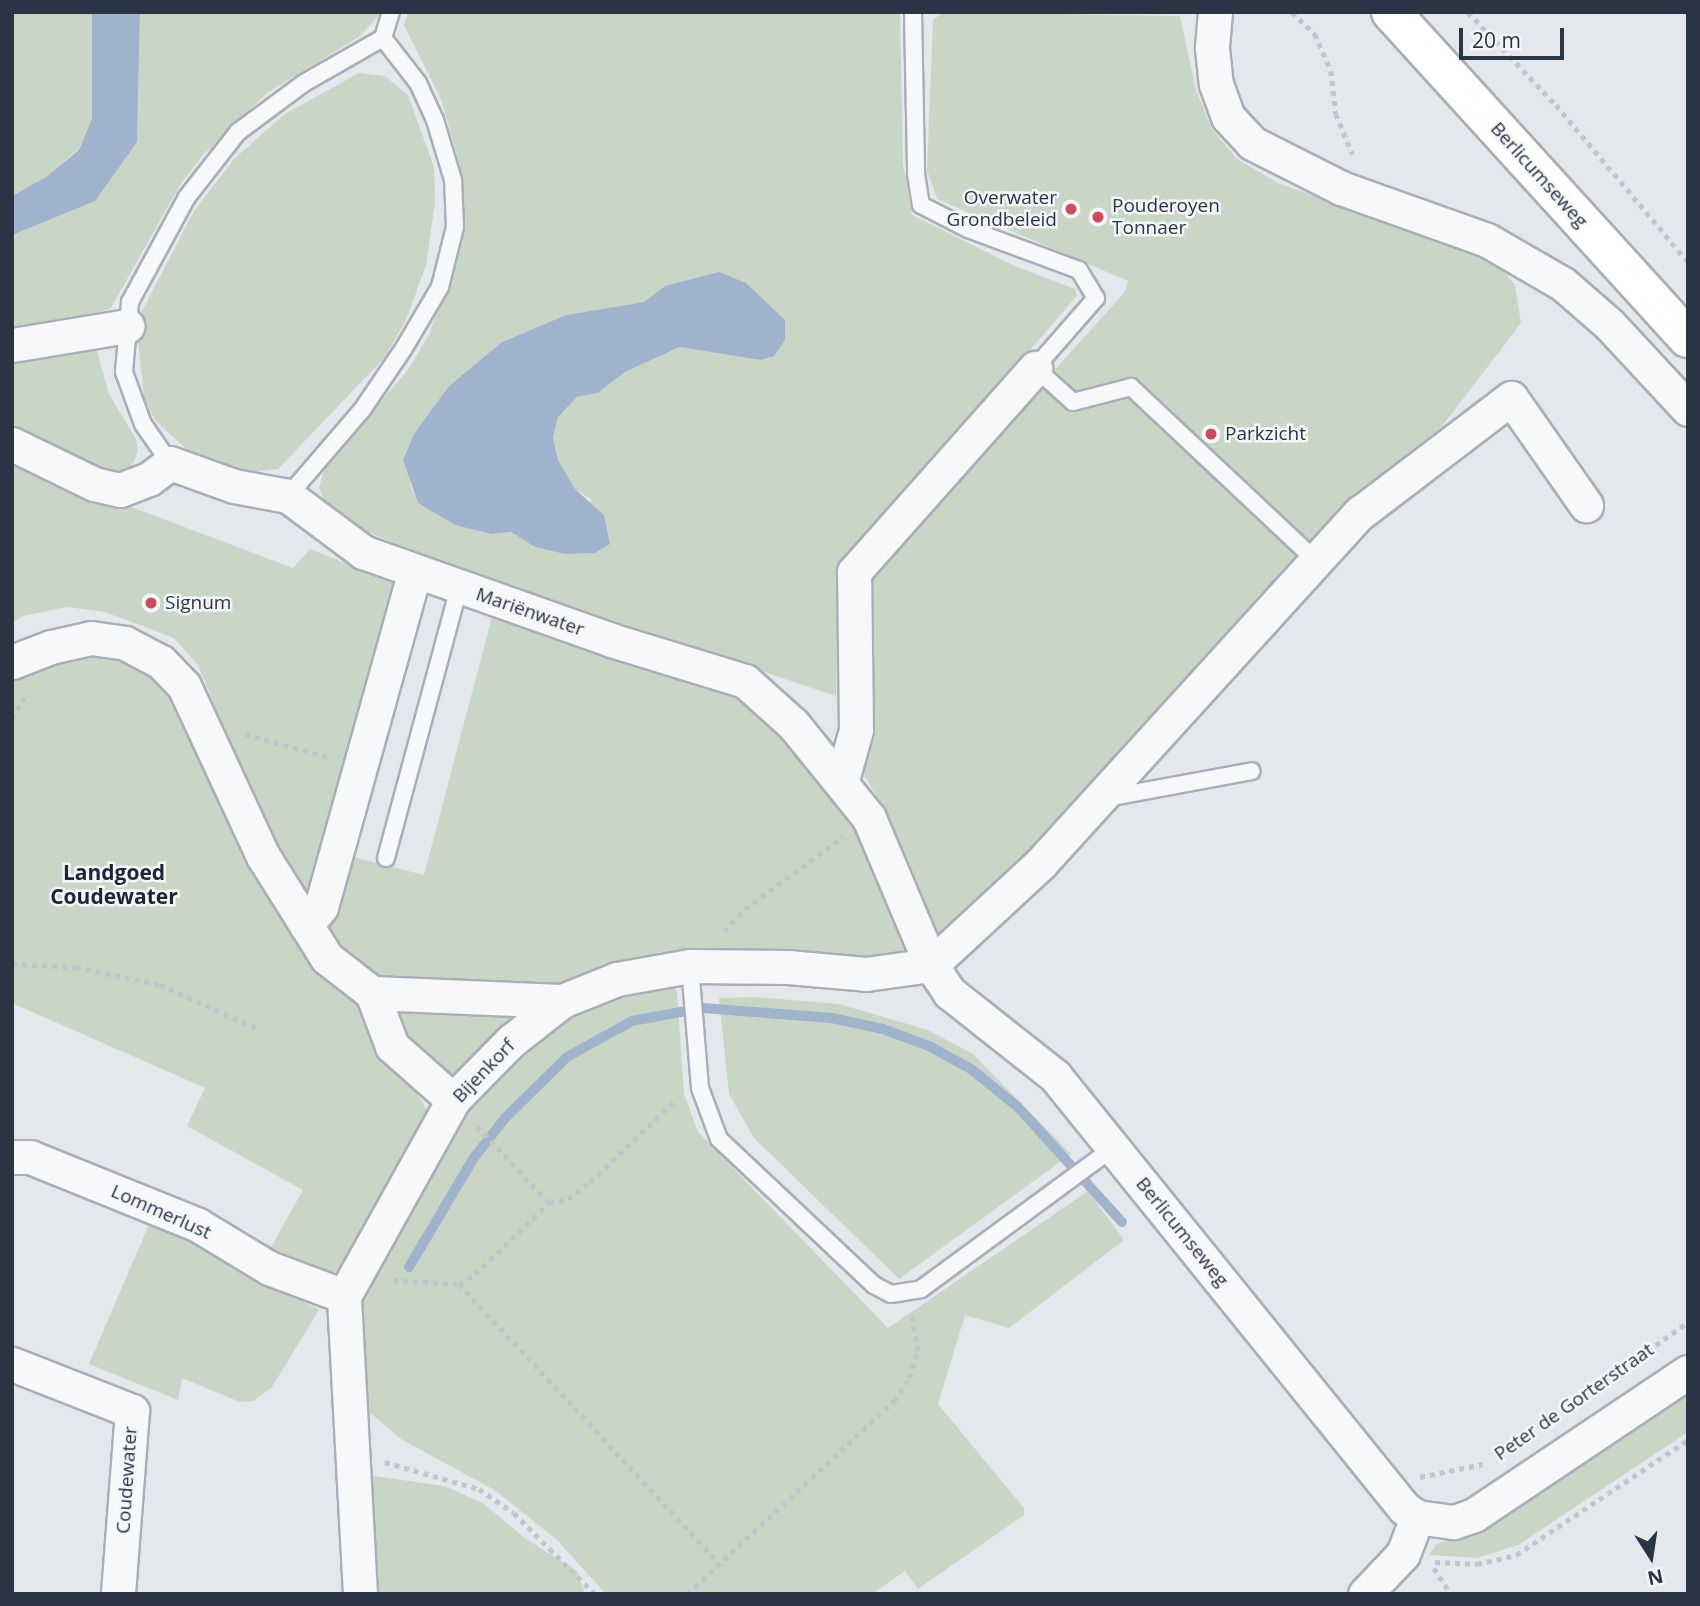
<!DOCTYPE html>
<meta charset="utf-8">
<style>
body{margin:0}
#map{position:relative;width:1700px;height:1606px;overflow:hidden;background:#e4e7ec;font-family:"Open Sans",sans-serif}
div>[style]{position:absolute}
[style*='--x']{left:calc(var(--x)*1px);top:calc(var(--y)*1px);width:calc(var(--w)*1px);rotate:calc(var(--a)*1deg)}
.green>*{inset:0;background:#c9d6c5}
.water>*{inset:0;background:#9fb4cc}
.stream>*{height:10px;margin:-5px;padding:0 5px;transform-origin:5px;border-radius:5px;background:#9fb4cc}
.path>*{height:4.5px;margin-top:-2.25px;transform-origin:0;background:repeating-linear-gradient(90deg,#c2c5cb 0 5px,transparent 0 10px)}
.roads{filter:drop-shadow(2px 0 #a9aeb7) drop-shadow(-2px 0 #a9aeb7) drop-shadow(0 2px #a9aeb7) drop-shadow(0 -2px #a9aeb7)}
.service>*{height:16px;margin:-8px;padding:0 8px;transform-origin:8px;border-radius:8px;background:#f7f8fa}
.minor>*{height:33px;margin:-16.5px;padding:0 16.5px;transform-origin:16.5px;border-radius:16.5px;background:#f7f8fa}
.secondary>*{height:38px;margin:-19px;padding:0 19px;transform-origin:19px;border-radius:19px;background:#fff}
.dots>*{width:19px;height:19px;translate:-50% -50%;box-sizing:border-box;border:4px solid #f4f6f9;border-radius:50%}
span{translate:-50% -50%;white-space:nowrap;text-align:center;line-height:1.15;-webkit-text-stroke:5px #f4f6f9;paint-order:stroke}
.street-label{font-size:19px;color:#2b3445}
.poi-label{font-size:19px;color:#2b3445}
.right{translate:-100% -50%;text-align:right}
.left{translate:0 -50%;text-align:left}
.neighbourhood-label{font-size:21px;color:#1d2536;font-weight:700}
.frame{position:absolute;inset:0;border:14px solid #2b3445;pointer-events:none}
.north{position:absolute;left:1616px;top:1522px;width:70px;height:70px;-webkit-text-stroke:5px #f4f6f9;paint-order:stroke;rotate:168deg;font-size:19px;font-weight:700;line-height:28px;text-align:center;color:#2b3445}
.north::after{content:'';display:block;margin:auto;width:24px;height:32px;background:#2b3445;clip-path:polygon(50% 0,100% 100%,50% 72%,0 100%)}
.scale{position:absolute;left:1459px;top:28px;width:105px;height:32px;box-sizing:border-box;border:4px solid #2b3445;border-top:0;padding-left:9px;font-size:21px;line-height:24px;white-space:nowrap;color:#2b3445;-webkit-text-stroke:5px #f4f6f9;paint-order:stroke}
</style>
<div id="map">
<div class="green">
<i style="clip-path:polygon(12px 12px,92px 12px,92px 118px,79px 149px,46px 177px,12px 196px)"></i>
<i style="clip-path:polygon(140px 12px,382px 12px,359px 37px,267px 93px,203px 155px,180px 185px,111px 308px,90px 316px,12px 330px,12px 235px,137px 142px)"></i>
<i style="clip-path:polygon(evenodd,408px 12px,900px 12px,903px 163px,912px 215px,1017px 267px,1075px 289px,1077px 296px,839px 570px,836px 696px,452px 567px,346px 523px,328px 510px,319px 488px,325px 466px,407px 371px,429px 335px,461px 240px,460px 166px,441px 99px,404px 25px,408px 12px,665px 286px,770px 359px,681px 347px,625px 372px,598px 393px,577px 397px,558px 417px,553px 437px,558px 460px,575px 489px,592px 500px,536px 547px,511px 532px,455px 525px,418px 503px,410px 485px,449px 386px,502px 342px,566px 315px,644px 302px,665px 286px)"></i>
<i style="clip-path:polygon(943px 12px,1180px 16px,1196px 90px,1212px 129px,1237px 159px,1278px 183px,1456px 247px,1500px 268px,1515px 285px,1521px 323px,1433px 438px,1007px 877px,942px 938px,931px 928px,896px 833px,854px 755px,875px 739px,865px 580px,1124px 293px,1128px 281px,937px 199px,927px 170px,933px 20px)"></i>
<i style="clip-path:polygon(359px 73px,385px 76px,408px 95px,434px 167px,435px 202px,426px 265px,407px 318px,385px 357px,278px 469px,243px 473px,199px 461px,155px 420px,144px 397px,138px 341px,143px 309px,194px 211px,234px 159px,285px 114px)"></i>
<i style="clip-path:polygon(96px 348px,109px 394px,136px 439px,138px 451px,132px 466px,114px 477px,12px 434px,12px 359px)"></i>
<i style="clip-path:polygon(12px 455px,81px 488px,293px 568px,310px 549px,398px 584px,311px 905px,271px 843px,198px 665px,174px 638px,105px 612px,67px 607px,23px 616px,12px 623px)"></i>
<i style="clip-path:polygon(494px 609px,734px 692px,760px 712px,847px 807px,910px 946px,904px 957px,659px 952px,601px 976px,557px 987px,399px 984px,364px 974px,322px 929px,349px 856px,424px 875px)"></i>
<i style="clip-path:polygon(89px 652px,120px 656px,152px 672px,177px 696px,349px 994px,377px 1022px,426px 1109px,429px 1121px,342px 1271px,314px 1274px,266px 1256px,303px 1190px,187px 1126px,205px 1088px,12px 1003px,12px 668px)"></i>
<i style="clip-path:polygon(665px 979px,677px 991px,684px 1094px,698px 1132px,888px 1328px,1088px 1191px,1124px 1240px,1009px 1328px,965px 1315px,938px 1404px,1024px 1508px,1024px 1515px,918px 1589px,905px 1571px,872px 1594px,606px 1594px,557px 1540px,496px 1491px,401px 1439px,369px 1412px,363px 1389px,362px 1296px,442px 1141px,484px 1087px,530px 1042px,585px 1005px)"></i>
<i style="clip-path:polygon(756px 997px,839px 1004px,928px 1030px,973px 1054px,1071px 1154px,899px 1279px,754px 1138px,729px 1094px,719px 998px)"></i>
<i style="clip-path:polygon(396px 1001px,512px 1015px,512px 1023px,451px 1077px,426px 1062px,389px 1017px)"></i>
<i style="clip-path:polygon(151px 1220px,319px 1310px,272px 1387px,253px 1401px,240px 1402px,182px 1378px,178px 1400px,89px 1364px)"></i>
<i style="clip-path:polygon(1688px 1384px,1688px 1432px,1518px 1545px,1477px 1558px,1429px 1555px,1437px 1544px,1475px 1529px)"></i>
<i style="clip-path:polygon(367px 1475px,444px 1486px,483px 1503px,526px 1539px,577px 1571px,585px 1594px,370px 1594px)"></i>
</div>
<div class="water">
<i style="clip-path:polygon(92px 12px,140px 12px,137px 142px,95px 201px,12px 235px,12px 196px,46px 177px,79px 150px,92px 118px)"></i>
<i style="clip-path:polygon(719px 272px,746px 283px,785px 320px,785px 340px,774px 356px,761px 360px,680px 347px,625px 372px,598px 393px,577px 397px,558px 417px,553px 437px,558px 460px,575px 489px,604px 515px,610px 544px,595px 553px,565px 554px,535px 547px,511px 532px,492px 534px,455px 525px,418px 503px,403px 460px,414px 434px,449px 386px,502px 342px,566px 315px,644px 302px,665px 286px)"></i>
</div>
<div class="stream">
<i style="--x:409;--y:1267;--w:126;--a:-59.3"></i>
<i style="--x:473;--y:1159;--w:52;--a:-52"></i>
<i style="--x:505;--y:1118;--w:87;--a:-44.5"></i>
<i style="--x:567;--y:1057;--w:74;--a:-29"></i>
<i style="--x:632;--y:1021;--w:71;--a:-10.5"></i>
<i style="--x:702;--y:1008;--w:130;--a:4.4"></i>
<i style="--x:832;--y:1018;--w:52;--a:12.2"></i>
<i style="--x:883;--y:1029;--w:49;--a:20.3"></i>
<i style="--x:929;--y:1046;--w:48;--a:28.7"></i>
<i style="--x:971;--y:1069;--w:60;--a:39"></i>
<i style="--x:1018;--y:1107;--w:155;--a:47.9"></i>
</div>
<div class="path">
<i style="--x:1292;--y:12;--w:32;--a:44"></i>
<i style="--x:1315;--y:34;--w:40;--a:66.6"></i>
<i style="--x:1331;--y:71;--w:43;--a:83.4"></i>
<i style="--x:1336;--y:114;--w:44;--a:67.5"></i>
<i style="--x:1468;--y:12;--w:128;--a:46.6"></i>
<i style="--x:1556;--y:105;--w:205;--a:49.9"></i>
<i style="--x:12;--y:719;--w:29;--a:-61"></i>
<i style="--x:245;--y:734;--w:86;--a:15.5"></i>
<i style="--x:724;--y:931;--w:30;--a:-46"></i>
<i style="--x:745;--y:909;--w:122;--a:-36.3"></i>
<i style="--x:12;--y:964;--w:64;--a:2.7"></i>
<i style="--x:76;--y:967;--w:86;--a:12.1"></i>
<i style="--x:160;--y:985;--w:108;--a:24"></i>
<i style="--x:477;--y:1126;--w:105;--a:46.9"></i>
<i style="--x:393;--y:1280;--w:66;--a:3.5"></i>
<i style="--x:459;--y:1284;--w:19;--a:-32"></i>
<i style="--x:475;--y:1274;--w:103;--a:-43.8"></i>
<i style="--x:549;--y:1203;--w:19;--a:-12"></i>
<i style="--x:568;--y:1199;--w:28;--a:-38"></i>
<i style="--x:590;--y:1182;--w:120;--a:-43.7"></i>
<i style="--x:459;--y:1284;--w:379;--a:47"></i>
<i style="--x:1566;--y:1409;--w:150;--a:-35.5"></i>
<i style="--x:385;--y:1462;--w:98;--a:16"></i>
<i style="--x:479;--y:1489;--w:42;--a:34.4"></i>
<i style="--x:514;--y:1513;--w:115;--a:45"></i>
<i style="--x:1420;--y:1477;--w:64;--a:-11.7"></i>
<i style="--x:1435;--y:1562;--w:42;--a:2.7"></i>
<i style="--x:1477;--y:1564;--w:40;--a:-13"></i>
<i style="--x:1516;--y:1555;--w:207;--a:-33.8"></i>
<i style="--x:1434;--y:1568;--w:31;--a:57"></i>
<i style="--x:687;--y:1594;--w:283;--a:-43"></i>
<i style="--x:894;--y:1401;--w:27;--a:-57"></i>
<i style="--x:909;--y:1378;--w:28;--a:-72"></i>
<i style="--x:918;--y:1351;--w:36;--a:-101"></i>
</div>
<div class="roads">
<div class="service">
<i style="--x:913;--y:12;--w:162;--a:88.9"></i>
<i style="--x:916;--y:174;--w:31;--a:81"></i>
<i style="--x:921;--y:205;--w:53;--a:27.1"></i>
<i style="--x:968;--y:229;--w:118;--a:20.3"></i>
<i style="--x:1079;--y:270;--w:33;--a:59"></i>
<i style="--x:1096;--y:298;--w:93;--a:131.1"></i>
<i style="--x:1035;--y:368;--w:51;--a:41.8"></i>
<i style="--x:1073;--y:402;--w:60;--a:-14.5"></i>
<i style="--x:1131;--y:387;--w:254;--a:43.2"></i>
<i style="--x:170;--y:463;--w:47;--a:-124.7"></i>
<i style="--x:143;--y:424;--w:55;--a:-110.1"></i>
<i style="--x:124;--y:372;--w:70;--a:-85.1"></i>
<i style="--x:130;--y:302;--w:119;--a:-61.5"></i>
<i style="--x:187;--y:197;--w:83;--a:-51.9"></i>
<i style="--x:238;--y:132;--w:82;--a:-36.6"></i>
<i style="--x:304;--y:83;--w:91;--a:-29.7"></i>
<i style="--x:383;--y:38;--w:27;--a:-73"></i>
<i style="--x:288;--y:496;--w:113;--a:-49.3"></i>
<i style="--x:362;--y:410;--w:75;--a:-55.9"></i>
<i style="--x:404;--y:348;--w:71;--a:-59.5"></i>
<i style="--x:440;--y:287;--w:62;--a:-76"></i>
<i style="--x:455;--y:227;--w:47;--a:-92.4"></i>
<i style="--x:453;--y:180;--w:63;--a:-106.7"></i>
<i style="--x:435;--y:120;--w:41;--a:-114.7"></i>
<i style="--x:418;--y:83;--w:57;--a:-127.9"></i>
<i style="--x:1107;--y:798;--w:147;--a:-10.5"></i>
<i style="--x:386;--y:858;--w:281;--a:-74.9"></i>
<i style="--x:690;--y:966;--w:122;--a:85.3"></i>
<i style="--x:700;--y:1088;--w:54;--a:69.6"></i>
<i style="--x:719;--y:1139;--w:213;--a:43.3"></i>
<i style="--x:874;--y:1285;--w:19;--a:28"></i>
<i style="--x:891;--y:1294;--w:30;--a:-9"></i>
<i style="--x:921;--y:1289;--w:238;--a:-36.3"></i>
</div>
<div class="minor">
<i style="--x:1215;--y:12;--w:36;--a:95"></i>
<i style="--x:1212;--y:48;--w:36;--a:84"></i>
<i style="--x:1216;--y:84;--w:35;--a:70"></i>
<i style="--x:1228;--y:117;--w:35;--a:47"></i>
<i style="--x:1252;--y:143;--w:100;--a:26.8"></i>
<i style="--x:1341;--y:188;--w:155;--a:19.6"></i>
<i style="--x:1487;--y:240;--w:88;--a:30.1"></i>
<i style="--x:1563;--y:284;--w:61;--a:41"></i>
<i style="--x:1609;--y:324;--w:116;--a:47.1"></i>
<i style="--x:12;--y:345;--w:117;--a:-9.4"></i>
<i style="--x:12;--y:444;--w:91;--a:26"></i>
<i style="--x:94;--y:484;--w:27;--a:13"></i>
<i style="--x:120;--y:490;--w:31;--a:-21"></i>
<i style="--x:149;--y:479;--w:26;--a:-37"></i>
<i style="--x:170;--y:463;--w:68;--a:19.8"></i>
<i style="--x:234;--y:486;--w:55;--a:10.5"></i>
<i style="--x:288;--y:496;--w:94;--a:36.7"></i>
<i style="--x:363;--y:552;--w:263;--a:19.5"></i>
<i style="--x:611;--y:640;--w:140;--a:17"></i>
<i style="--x:745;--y:681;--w:64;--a:41.9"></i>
<i style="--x:793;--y:724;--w:121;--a:51"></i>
<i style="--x:869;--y:818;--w:160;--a:67.1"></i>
<i style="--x:931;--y:965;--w:34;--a:56"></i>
<i style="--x:950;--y:993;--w:134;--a:38.3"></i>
<i style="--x:1055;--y:1076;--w:555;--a:51.07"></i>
<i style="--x:1404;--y:1508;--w:16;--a:35"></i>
<i style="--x:1417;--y:1517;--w:37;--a:8"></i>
<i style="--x:1454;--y:1522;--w:21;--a:-19"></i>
<i style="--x:1474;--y:1515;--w:257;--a:-33.8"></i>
<i style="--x:12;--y:662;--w:42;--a:-21"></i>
<i style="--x:51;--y:647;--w:41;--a:-12.7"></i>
<i style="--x:91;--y:638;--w:34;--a:8"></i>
<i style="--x:125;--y:643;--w:41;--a:27.8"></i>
<i style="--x:161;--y:662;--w:33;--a:46"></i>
<i style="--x:184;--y:686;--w:187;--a:65.1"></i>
<i style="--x:263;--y:856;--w:120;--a:57.9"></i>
<i style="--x:327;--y:958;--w:57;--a:37.9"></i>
<i style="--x:372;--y:993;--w:57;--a:69.3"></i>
<i style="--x:392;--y:1046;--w:81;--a:41.5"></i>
<i style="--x:842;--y:780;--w:52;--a:-74.4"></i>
<i style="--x:856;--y:730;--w:158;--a:-90.7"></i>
<i style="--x:854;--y:572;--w:273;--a:-48.4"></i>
<i style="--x:306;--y:925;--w:23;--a:-50"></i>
<i style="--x:321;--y:907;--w:347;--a:-74.4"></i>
<i style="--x:372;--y:993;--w:190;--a:2.4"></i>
<i style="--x:12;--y:1157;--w:18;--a:0"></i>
<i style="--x:30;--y:1157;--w:181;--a:22"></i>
<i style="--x:198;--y:1225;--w:83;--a:31.2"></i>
<i style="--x:269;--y:1268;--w:80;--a:20.5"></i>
<i style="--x:12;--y:1364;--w:129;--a:21.4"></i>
<i style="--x:132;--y:1411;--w:184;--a:94.4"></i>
<i style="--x:360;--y:1594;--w:298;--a:-93.1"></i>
<i style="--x:344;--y:1296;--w:224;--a:-60.9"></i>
<i style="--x:453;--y:1100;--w:83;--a:-45.5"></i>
<i style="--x:511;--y:1041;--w:65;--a:-38.1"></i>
<i style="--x:562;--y:1001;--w:59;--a:-21.8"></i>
<i style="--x:617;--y:979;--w:74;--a:-10.1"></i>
<i style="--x:690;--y:966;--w:98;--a:0.6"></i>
<i style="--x:788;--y:967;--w:78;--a:5.1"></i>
<i style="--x:866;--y:974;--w:66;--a:-7.9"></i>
<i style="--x:931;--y:965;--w:150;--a:-42.8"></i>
<i style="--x:1041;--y:863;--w:474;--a:-47.7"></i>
<i style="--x:1360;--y:513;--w:190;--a:-37.3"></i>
<i style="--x:1511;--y:398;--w:131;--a:55"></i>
<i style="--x:1365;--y:1594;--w:55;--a:-46.5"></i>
<i style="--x:1403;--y:1554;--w:40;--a:-69"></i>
</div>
<div class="secondary">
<i style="--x:1391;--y:12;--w:441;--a:47.7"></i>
</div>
</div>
<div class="dots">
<i style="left:1071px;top:209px;background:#d1495b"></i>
<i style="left:1098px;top:217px;background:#d1495b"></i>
<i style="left:1211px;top:434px;background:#d1495b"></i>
<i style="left:151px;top:603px;background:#d1495b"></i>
</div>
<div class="street-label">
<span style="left:1539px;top:175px;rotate:48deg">Berlicumseweg</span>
<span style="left:530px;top:612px;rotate:19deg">Mariënwater</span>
<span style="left:484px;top:1071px;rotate:-46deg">Bijenkorf</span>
<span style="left:161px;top:1212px;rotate:24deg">Lommerlust</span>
<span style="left:1182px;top:1232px;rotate:51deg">Berlicumseweg</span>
<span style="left:1574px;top:1402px;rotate:-35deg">Peter de Gorterstraat</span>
<span style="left:127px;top:1480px;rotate:-86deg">Coudewater</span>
</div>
<div class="poi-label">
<span class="right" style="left:1057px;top:209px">Overwater<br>Grondbeleid</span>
<span class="left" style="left:1112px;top:217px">Pouderoyen<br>Tonnaer</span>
<span class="left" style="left:1225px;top:434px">Parkzicht</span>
<span class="left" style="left:165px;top:603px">Signum</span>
</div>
<div class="neighbourhood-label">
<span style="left:114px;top:884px">Landgoed<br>Coudewater</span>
</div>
<div class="frame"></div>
<div class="north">N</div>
<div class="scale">20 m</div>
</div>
